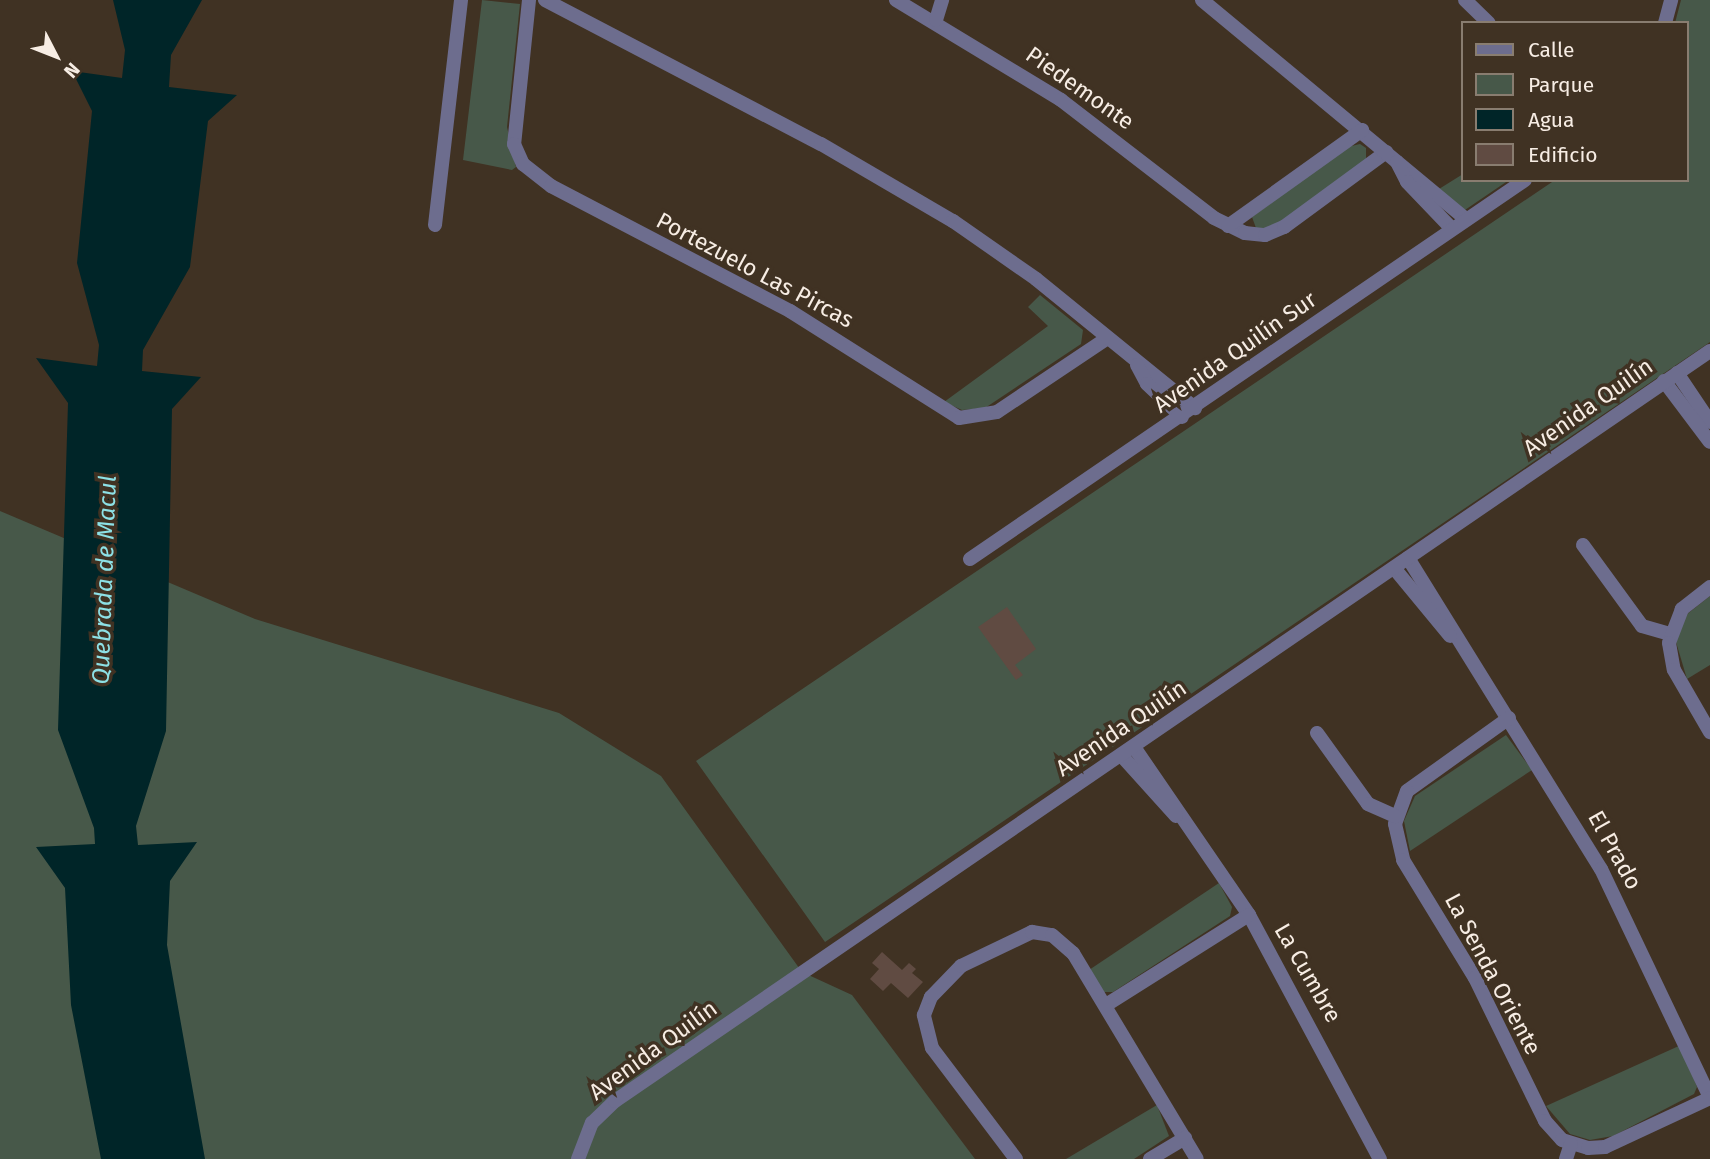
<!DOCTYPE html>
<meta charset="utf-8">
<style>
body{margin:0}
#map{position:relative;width:1710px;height:1159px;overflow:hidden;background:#403223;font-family:"Fira Sans",sans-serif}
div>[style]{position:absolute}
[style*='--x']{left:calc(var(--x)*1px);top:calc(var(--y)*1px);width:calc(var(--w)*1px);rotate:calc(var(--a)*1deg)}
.green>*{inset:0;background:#475849}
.water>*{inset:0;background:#002528}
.building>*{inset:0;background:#604b42}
.street>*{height:14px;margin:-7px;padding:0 7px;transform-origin:7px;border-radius:7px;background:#6d6d8e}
span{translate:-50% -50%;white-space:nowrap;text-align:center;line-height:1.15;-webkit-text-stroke:7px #403223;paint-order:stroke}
.street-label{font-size:23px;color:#f7ede4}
.water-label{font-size:24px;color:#8de1e6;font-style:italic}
.legend{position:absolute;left:1461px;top:21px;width:228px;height:161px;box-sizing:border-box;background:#403223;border:2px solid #897d70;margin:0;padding:9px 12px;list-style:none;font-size:21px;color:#f7ede4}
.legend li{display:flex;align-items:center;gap:14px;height:35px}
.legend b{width:35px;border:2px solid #897d70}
.north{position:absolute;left:21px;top:21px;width:70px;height:70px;-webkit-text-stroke:5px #403223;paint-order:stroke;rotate:132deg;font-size:19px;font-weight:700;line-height:28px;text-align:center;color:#f7ede4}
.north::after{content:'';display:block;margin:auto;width:24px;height:32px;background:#f7ede4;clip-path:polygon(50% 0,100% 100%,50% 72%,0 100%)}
</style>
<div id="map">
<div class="green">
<i style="clip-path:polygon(482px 0,520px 4px,507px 127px,516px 167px,512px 170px,463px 160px)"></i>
<i style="clip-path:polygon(1681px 0,1710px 0,1710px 342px,825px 942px,696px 761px,1555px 180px,1687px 180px,1687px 23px,1675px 23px)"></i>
<i style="clip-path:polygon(1360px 144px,1366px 148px,1366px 160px,1271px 229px,1256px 228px,1252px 217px,1347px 147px)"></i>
<i style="clip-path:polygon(1463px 174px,1463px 180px,1509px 180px,1462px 212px,1439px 189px)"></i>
<i style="clip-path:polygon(1040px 295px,1083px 330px,1081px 344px,985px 408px,962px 410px,944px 402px,1048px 326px,1028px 307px)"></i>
<i style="clip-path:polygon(0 511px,255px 619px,559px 713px,661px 776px,802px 972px,852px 995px,975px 1159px,0 1159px)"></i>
<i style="clip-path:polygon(1710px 596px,1710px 665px,1687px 679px,1676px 642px,1686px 615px)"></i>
<i style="clip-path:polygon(1506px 735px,1532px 770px,1410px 851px,1404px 821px,1415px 796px)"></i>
<i style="clip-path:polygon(1219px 883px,1232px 907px,1230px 916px,1113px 992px,1104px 992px,1089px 970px)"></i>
<i style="clip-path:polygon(1681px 1045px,1697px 1087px,1694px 1094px,1613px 1136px,1590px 1140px,1570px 1134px,1546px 1106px)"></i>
<i style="clip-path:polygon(1157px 1105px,1169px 1136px,1134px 1159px,1066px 1159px)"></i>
</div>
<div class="water">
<i style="clip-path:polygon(113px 0,202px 0,171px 55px,169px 87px,237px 95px,208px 121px,190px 267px,143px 350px,142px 371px,201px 377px,172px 409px,166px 731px,136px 826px,138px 845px,197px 842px,170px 881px,167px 945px,205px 1159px,101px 1159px,71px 1005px,65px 888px,36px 847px,95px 844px,94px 828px,58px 730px,68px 403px,36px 358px,97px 366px,99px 345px,77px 263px,92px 111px,72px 71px,122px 78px,125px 50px)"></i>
</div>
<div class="building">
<i style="clip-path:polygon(1007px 607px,1036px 649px,1015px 665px,1023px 675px,1016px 680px,978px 627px)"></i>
<i style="clip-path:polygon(882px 952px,902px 970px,909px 963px,916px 969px,912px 973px,923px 982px,908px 998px,891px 983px,883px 991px,870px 979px,879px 969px,872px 963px)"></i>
</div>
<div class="street">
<i style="--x:529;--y:0;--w:145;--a:95.9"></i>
<i style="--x:514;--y:144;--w:22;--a:66"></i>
<i style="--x:523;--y:164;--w:36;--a:38"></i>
<i style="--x:551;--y:186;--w:270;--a:27.6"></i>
<i style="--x:790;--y:311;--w:200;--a:32.3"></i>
<i style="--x:959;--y:418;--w:38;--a:-9"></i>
<i style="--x:997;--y:412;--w:131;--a:-33.8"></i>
<i style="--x:545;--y:0;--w:311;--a:27.6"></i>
<i style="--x:821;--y:144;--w:153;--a:30.3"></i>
<i style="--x:953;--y:221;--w:101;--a:34.9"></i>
<i style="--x:1036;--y:279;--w:205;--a:39.1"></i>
<i style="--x:896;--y:0;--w:193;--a:31.2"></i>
<i style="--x:1061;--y:100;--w:193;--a:37.6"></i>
<i style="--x:1214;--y:218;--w:34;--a:26"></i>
<i style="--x:1245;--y:233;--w:20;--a:6"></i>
<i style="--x:1265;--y:235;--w:21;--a:-23"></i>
<i style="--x:1284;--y:227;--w:127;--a:-36.3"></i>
<i style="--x:1202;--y:0;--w:343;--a:39.7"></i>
<i style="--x:1465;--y:0;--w:33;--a:44"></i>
<i style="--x:936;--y:20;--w:21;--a:-73"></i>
<i style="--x:1665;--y:23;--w:24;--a:-75"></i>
<i style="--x:1397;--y:162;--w:22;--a:63"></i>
<i style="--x:1407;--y:182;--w:65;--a:46.2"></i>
<i style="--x:435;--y:225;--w:226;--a:-83.4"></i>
<i style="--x:1228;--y:226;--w:165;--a:-35.6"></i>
<i style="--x:1137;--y:365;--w:21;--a:62"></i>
<i style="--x:1147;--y:384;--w:48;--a:43.3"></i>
<i style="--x:1677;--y:373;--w:59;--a:56"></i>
<i style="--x:1664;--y:381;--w:76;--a:53"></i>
<i style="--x:1583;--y:545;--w:100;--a:53.9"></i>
<i style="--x:1642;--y:626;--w:29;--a:16"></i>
<i style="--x:1408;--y:558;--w:366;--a:58.2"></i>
<i style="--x:1601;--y:869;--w:254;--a:64.5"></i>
<i style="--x:970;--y:559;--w:672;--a:-34.33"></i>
<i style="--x:1394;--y:568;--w:88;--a:50.5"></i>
<i style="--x:1710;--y:587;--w:36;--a:142"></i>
<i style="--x:1682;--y:609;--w:36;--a:111"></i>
<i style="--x:1669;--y:643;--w:27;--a:80"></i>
<i style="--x:1674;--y:670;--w:72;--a:59.9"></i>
<i style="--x:1509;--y:718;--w:125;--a:144.4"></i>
<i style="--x:1407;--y:791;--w:35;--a:110"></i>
<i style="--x:1395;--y:824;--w:37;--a:77"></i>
<i style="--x:1403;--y:860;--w:138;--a:58.6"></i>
<i style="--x:1475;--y:978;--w:159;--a:63.9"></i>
<i style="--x:1545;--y:1121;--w:25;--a:48"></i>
<i style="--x:1562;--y:1140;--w:27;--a:17"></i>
<i style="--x:1588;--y:1148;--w:17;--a:-3"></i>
<i style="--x:1605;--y:1147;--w:116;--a:-25"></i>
<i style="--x:1317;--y:733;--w:87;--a:54.3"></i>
<i style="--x:1368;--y:804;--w:30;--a:24"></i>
<i style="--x:1134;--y:747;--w:204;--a:55.6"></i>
<i style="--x:1249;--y:915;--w:277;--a:61.8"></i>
<i style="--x:1121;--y:755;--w:82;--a:48"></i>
<i style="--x:1106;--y:1005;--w:169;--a:-32.2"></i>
<i style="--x:578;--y:1159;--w:39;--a:-69"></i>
<i style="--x:592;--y:1123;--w:32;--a:-44"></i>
<i style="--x:615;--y:1101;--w:1327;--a:-34.41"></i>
<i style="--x:1016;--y:1159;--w:139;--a:-127.1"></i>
<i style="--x:932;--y:1048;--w:34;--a:-104"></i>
<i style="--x:924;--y:1015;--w:19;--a:-69"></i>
<i style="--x:931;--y:997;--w:43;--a:-45.9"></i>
<i style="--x:961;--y:966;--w:79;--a:-25.6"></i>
<i style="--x:1032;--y:932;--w:20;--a:9"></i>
<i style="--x:1052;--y:935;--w:28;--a:41"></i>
<i style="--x:1073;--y:953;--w:240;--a:59"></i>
<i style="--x:1150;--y:1159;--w:41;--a:-31"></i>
<i style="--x:1566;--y:1159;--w:16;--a:-72"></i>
</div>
<div class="street-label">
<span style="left:1080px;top:88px;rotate:35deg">Piedemonte</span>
<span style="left:755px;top:270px;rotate:28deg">Portezuelo Las Pircas</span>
<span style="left:1235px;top:352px;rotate:-35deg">Avenida Quilín Sur</span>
<span style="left:1588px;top:407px;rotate:-35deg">Avenida Quilín</span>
<span style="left:1121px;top:728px;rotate:-34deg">Avenida Quilín</span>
<span style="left:1615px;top:850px;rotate:61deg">El Prado</span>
<span style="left:1308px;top:973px;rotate:60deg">La Cumbre</span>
<span style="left:1493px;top:974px;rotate:62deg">La Senda Oriente</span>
<span style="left:653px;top:1050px;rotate:-36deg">Avenida Quilín</span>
</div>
<div class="water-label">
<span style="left:105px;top:580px;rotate:-88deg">Quebrada de Macul</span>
</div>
<ul class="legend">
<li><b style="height:9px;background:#6d6d8e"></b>Calle</li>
<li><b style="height:19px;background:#475849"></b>Parque</li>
<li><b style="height:19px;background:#002528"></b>Agua</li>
<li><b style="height:19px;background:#604b42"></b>Edificio</li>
</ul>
<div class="north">N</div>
</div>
